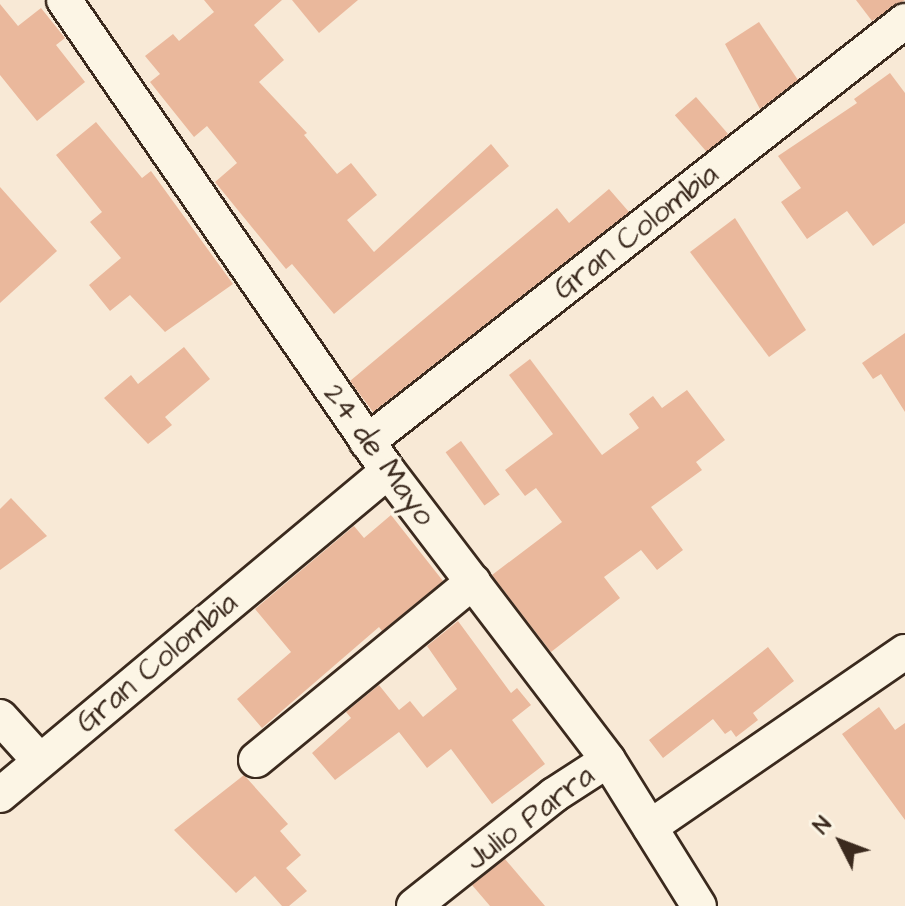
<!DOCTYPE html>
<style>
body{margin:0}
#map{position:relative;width:905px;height:906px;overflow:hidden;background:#f8e9d6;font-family:"Architects Daughter",sans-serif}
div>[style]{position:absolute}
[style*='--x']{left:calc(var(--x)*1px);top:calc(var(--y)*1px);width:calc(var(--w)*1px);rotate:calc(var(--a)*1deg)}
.building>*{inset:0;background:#eab89c;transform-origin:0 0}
.roads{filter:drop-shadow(2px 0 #3b2a1e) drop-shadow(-2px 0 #3b2a1e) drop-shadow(0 2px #3b2a1e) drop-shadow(0 -2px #3b2a1e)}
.minor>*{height:34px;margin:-17px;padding:0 17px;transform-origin:17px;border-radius:17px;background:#fcf5e5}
span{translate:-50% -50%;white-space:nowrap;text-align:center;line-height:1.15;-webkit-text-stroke:7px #fcf5e5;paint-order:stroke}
.street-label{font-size:30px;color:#3b2a1e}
.north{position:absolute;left:801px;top:802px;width:80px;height:80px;-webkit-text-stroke:6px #fcf5e5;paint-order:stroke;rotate:312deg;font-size:22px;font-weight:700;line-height:32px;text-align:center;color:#3b2a1e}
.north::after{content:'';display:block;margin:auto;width:28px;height:36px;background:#3b2a1e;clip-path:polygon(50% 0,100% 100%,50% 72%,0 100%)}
</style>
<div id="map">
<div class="building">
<i style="clip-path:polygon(204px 0,282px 0,254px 25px,284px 60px,259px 82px,307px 133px,304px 135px,337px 174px,351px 163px,377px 195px,347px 220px,374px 252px,491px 144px,509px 166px,334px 314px,292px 264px,286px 269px,215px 182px,237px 163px,207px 126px,194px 137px,150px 82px,160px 74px,145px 56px,173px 34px,179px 41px,214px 12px)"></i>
<i style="clip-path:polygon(292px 0,358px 0,319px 33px)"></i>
<i style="clip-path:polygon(856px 0,905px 0,872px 21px)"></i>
<i style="clip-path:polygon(0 4px,18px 26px,41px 8px,65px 38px,56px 45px,85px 82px,37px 121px,0 75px)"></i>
<i style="clip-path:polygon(759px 22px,798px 80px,760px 109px,725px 44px)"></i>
<i style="clip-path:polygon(890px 73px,905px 93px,905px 223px,873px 246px,847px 211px,807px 239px,781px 202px,801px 188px,778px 156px,857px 103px,854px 99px)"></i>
<i style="left:696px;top:97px;width:49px;height:28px;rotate:49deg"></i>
<i style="clip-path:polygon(96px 122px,142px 178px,151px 171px,233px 284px,165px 332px,130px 295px,110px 311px,89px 285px,121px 258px,90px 222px,102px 212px,56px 155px)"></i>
<i style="clip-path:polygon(0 187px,57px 251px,0 303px)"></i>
<i style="clip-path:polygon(609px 189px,629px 212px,373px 412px,350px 381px,557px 208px,569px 223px)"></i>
<i style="clip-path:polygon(735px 218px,806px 330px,769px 357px,690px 252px)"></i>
<i style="clip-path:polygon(905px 333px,905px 412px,881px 374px,873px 379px,862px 363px)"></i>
<i style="clip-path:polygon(184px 347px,210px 379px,165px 417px,172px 425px,148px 444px,104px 398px,131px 375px,138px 384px)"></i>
<i style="clip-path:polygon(530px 359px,602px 455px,639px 428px,629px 414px,653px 396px,662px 408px,687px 390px,725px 440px,696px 462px,702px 470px,651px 507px,683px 550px,657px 570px,641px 550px,604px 577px,620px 598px,551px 652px,492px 575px,562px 522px,536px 488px,525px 496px,505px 470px,553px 434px,509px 375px)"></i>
<i style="left:461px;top:441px;width:66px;height:19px;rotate:54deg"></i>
<i style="clip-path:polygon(11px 498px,47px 536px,0 570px,0 509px)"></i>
<i style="clip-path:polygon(391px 515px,443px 581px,382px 631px,379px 627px,262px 728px,237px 699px,291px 652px,255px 609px,354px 526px,364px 538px)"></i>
<i style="clip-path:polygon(458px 621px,511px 693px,517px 688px,531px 705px,512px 720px,545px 764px,492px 804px,451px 749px,427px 768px,399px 732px,335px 780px,312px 753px,351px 718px,346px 712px,379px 685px,399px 710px,410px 701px,423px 717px,457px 689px,427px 646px)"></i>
<i style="clip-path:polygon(768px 647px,794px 681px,753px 713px,758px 720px,736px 737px,731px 730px,725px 734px,713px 719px,663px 758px,649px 740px)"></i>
<i style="clip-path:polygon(879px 707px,895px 730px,905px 723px,905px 820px,842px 734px)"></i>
<i style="clip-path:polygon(244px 775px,288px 824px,280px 831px,301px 855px,286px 868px,307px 891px,289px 906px,282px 906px,255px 876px,236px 893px,174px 830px)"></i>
<i style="clip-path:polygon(505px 859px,545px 906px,490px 906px,472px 885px)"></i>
</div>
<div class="roads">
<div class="minor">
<i style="--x:64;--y:0;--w:572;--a:55.48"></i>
<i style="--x:388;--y:471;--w:363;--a:52.7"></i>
<i style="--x:608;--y:760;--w:172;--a:58.1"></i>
<i style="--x:367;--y:442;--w:683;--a:-38.04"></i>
<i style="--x:0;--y:717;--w:58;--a:47.8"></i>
<i style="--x:256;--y:760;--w:281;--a:-39.4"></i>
<i style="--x:0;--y:795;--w:505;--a:-39.86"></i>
<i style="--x:650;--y:827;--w:309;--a:-34.5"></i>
<i style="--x:414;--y:906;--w:179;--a:-38.4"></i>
<i style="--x:554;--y:795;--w:64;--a:-32.9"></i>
</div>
</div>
<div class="street-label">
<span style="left:636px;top:232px;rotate:-38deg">Gran Colombia</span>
<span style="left:379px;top:455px;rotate:54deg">24 de Mayo</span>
<span style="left:157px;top:663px;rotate:-40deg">Gran Colombia</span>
<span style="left:530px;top:818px;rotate:-37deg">Julio Parra</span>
</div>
<div class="north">N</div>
</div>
